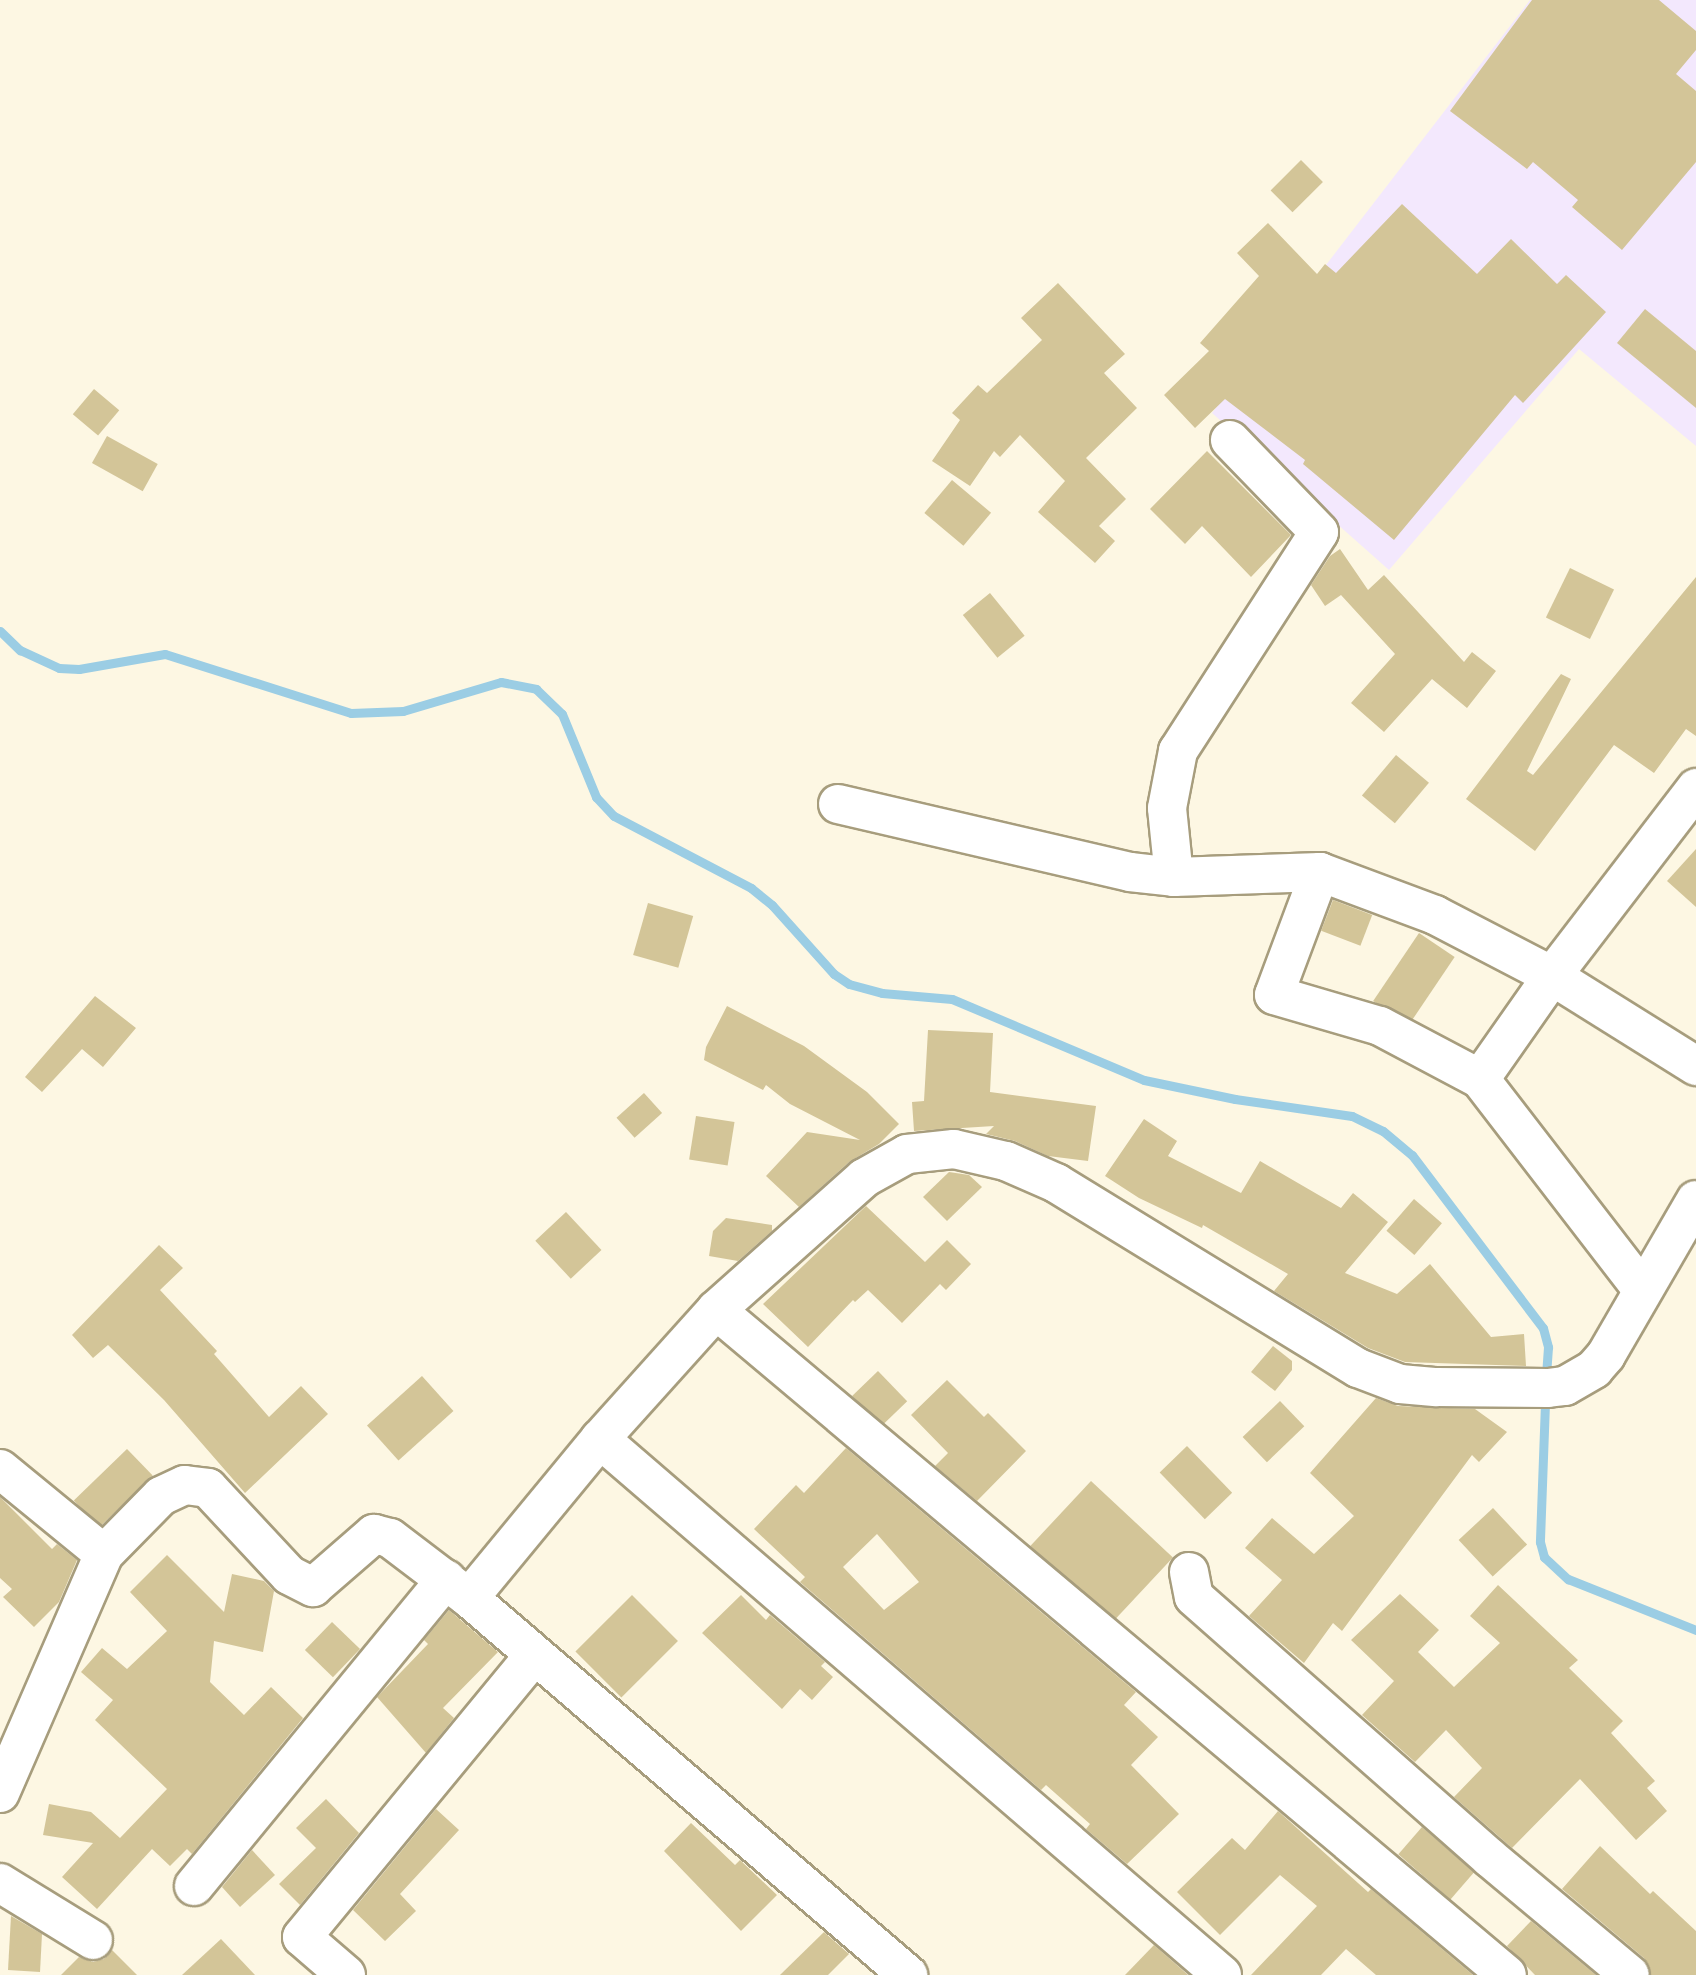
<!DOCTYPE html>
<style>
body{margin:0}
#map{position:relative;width:1696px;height:1975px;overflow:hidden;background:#fdf7e3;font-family:Inter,sans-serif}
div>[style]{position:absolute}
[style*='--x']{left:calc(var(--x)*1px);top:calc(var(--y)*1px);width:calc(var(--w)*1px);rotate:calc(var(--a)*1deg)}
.industrial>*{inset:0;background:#f3e8fd}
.stream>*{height:9px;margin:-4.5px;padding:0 4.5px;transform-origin:4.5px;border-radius:4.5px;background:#9bcde4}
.building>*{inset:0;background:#d3c598;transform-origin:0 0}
.roads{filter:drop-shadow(2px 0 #a79d7d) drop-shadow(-2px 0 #a79d7d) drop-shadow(0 2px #a79d7d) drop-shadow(0 -2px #a79d7d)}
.minor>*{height:38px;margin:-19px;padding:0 19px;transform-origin:19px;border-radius:19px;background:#fff}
span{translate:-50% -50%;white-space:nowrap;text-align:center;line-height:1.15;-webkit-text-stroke:6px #fff;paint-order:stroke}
</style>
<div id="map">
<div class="industrial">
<i style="clip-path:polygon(1530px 0,1696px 0,1696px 446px,1579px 349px,1389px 570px,1212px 413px)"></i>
</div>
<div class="stream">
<i style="--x:0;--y:631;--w:28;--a:44"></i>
<i style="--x:20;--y:650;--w:43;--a:24.8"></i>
<i style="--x:59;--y:668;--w:20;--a:3"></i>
<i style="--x:79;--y:669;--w:87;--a:-9.9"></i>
<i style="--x:165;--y:654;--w:195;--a:17.6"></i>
<i style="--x:351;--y:713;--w:52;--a:-2.2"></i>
<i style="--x:403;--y:711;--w:102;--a:-16.5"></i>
<i style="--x:501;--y:682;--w:36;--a:11"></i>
<i style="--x:536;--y:689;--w:36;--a:44"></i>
<i style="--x:562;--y:714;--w:90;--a:67.7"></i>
<i style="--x:596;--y:797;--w:26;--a:47"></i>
<i style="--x:614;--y:816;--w:155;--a:27.7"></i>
<i style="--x:751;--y:888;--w:27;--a:39"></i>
<i style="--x:772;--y:905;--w:93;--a:48.1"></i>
<i style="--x:834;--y:974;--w:18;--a:34"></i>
<i style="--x:849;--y:984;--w:34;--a:15"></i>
<i style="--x:882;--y:993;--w:70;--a:4.9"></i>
<i style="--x:952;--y:999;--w:208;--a:22.9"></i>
<i style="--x:1144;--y:1080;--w:93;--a:11.8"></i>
<i style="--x:1235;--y:1099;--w:118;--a:8.3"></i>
<i style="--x:1352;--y:1116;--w:34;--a:26"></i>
<i style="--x:1383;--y:1131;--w:38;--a:40"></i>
<i style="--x:1412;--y:1155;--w:217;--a:52.9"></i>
<i style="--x:1543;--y:1328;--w:20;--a:75"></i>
<i style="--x:1548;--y:1347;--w:29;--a:94"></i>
<i style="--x:1545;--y:1403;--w:139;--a:92.1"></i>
<i style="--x:1540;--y:1542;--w:16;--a:75"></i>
<i style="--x:1544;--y:1557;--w:33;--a:43"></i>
<i style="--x:1568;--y:1579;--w:138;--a:21.7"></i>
</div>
<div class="building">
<i style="clip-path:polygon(1532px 0,1659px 0,1696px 31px,1696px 50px,1676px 74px,1696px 91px,1696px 162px,1622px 250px,1572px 207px,1578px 200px,1533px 162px,1527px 169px,1450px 111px)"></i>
<i style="left:1301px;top:160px;width:31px;height:43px;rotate:45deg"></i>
<i style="clip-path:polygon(1402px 204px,1477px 274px,1511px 239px,1557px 284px,1566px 275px,1606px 312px,1523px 403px,1515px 395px,1394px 540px,1303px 464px,1305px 460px,1225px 399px,1195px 428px,1164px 395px,1209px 351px,1200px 343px,1259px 276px,1237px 253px,1268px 223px,1317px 274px,1325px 264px,1336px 273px)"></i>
<i style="clip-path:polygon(1058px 283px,1125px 354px,1104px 373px,1137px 408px,1086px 458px,1126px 499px,1099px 526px,1115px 541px,1095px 563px,1038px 512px,1065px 481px,1020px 435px,1000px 457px,994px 451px,970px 486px,932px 461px,960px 420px,952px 413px,978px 385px,987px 393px,1042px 340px,1021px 318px)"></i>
<i style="clip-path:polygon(1645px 309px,1696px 351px,1696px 408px,1617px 343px)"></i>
<i style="left:94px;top:389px;width:33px;height:33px;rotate:40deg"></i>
<i style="left:107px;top:436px;width:58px;height:31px;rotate:29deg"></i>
<i style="clip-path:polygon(1207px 451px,1291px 535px,1251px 577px,1202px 526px,1185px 544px,1150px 509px)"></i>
<i style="left:952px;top:480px;width:51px;height:43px;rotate:40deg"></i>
<i style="clip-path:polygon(1340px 549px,1368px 590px,1384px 575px,1464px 662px,1472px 652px,1496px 671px,1467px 708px,1432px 679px,1384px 732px,1351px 703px,1395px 654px,1341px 595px,1325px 606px,1311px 585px,1330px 556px)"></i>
<i style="left:1570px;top:568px;width:49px;height:55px;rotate:26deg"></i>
<i style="clip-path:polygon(1696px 577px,1696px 736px,1686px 729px,1654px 773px,1614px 745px,1535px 851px,1466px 799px,1561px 674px,1571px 679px,1527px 771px,1533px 775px)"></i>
<i style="left:990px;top:593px;width:55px;height:35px;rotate:51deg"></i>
<i style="left:1396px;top:755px;width:43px;height:53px;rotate:40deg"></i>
<i style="clip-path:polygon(1696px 849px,1696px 907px,1667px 881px)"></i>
<i style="left:1333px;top:900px;width:42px;height:33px;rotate:21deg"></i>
<i style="left:648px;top:903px;width:47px;height:54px;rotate:16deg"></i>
<i style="left:1419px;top:933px;width:43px;height:82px;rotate:34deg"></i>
<i style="clip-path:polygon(95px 996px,136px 1028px,103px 1067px,82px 1049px,42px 1092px,25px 1077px)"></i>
<i style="clip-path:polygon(727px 1006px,804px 1046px,867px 1092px,899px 1124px,879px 1144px,849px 1162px,799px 1207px,766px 1176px,807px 1132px,860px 1140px,790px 1104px,766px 1085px,763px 1090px,704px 1060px,706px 1047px)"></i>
<i style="clip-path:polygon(928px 1030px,993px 1033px,990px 1092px,1096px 1106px,1088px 1161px,1048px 1156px,1015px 1141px,986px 1134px,994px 1126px,914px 1131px,912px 1102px,924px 1101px)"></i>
<i style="left:644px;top:1093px;width:27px;height:37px;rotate:48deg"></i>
<i style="left:696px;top:1116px;width:39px;height:44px;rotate:9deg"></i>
<i style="clip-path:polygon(1144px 1119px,1177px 1141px,1168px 1156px,1241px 1193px,1260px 1161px,1341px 1208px,1353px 1193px,1388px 1222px,1345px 1273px,1397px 1294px,1430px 1264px,1491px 1337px,1524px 1334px,1526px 1366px,1405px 1362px,1368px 1348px,1274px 1291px,1288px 1274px,1203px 1225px,1202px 1228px,1139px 1198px,1105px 1176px)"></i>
<i style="clip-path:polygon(949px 1172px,969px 1175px,982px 1187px,947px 1221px,923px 1197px)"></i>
<i style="left:1414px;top:1199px;width:37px;height:42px;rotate:41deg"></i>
<i style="clip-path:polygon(866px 1206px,925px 1262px,947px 1240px,971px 1264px,946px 1290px,940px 1284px,902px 1323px,868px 1290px,855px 1302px,853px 1300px,808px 1347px,763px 1304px)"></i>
<i style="left:566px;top:1212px;width:52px;height:42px;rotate:47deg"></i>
<i style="clip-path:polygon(726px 1218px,772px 1225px,772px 1231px,738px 1261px,709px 1256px,713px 1231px)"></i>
<i style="clip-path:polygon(159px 1245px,183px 1268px,160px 1290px,217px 1351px,214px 1354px,269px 1417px,301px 1386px,328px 1414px,245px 1493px,164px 1400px,108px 1345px,93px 1358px,72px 1335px)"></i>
<i style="clip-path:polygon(1273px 1346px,1292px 1361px,1292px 1370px,1275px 1391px,1251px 1372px)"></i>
<i style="left:878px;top:1371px;width:42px;height:36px;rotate:46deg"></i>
<i style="left:422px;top:1376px;width:47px;height:74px;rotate:48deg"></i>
<i style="clip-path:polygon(947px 1380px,984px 1417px,988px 1413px,1026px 1451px,977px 1501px,935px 1466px,948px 1453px,911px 1415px)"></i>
<i style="clip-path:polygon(1376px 1398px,1398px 1406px,1475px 1409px,1507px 1432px,1479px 1462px,1472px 1455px,1342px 1631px,1333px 1623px,1304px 1663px,1249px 1616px,1282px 1580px,1245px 1548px,1272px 1518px,1314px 1554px,1354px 1516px,1310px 1473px)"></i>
<i style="left:1280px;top:1401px;width:35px;height:52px;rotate:46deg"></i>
<i style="left:1187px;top:1446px;width:65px;height:38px;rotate:46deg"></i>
<i style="clip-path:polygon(evenodd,846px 1448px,1136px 1692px,1124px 1705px,1158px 1737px,1131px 1765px,1179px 1814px,1127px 1864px,1086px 1829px,1090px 1824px,1046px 1785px,1041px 1790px,800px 1582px,805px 1577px,754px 1529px,796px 1485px,804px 1493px,846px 1448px,877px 1534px,919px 1582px,884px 1610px,843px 1567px,877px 1534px)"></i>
<i style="left:127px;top:1449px;width:37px;height:74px;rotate:46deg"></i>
<i style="left:1091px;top:1481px;width:112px;height:89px;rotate:43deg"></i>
<i style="clip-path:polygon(0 1497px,52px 1549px,57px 1544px,77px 1560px,59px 1602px,34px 1627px,3px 1597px,12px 1589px,0 1578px)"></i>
<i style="left:1493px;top:1508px;width:50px;height:47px;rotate:47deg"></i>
<i style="clip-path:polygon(167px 1555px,224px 1612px,232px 1574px,264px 1581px,274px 1591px,263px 1652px,214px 1641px,210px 1682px,244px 1715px,271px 1687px,303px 1718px,192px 1854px,187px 1849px,170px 1866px,152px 1849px,97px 1909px,62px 1877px,93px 1843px,43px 1835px,49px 1804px,91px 1812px,120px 1838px,167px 1789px,95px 1720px,113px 1700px,81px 1672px,102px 1648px,127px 1669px,167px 1631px,130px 1592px)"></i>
<i style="clip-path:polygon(1498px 1585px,1578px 1660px,1569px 1668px,1623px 1721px,1611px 1733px,1655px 1781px,1647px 1788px,1667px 1811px,1636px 1840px,1580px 1779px,1512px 1848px,1454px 1797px,1482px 1768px,1446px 1730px,1415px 1762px,1362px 1715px,1394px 1681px,1351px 1640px,1400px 1594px,1439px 1630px,1418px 1652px,1454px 1687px,1500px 1643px,1470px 1616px)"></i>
<i style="left:632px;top:1595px;width:65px;height:80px;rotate:45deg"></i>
<i style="clip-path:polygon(741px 1595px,766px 1620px,770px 1615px,825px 1662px,821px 1666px,833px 1677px,812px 1700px,800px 1689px,782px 1709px,702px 1633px)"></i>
<i style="clip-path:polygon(449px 1610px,498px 1652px,443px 1708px,454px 1718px,426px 1753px,377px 1697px,428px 1644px,424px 1640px)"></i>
<i style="left:332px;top:1622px;width:39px;height:39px;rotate:44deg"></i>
<i style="clip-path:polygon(326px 1799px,359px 1833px,300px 1905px,279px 1884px,316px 1848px,296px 1828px)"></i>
<i style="clip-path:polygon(436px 1809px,459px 1830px,400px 1894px,416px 1911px,385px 1941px,353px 1910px)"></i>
<i style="clip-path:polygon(1278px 1811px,1368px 1892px,1371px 1889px,1473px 1975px,1376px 1975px,1346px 1949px,1321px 1975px,1251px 1975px,1317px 1906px,1280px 1875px,1220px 1935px,1177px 1892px,1232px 1838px,1245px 1850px)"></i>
<i style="clip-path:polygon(691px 1823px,735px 1865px,740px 1860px,777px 1895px,741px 1931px,664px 1851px)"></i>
<i style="left:1422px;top:1827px;width:69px;height:36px;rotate:41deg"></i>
<i style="clip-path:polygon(1600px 1846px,1650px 1894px,1653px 1891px,1696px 1931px,1696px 1975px,1651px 1975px,1644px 1958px,1562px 1889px)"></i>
<i style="clip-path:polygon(252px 1850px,275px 1875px,240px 1907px,222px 1887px)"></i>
<i style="clip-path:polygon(11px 1916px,42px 1934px,40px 1972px,8px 1970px)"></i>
<i style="clip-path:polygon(1531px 1921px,1596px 1975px,1535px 1975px,1507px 1946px)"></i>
<i style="clip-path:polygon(824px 1932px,849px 1954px,828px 1975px,780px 1975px)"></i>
<i style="clip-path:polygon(221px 1939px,255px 1975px,182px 1975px)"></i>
<i style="clip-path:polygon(1154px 1945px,1187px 1974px,1188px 1975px,1125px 1975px)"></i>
<i style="clip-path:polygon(112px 1950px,137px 1975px,61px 1975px,79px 1957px,93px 1962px,104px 1959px)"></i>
</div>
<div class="roads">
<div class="minor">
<i style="--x:838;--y:804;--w:300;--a:13.1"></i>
<i style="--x:1130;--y:872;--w:44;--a:6.5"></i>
<i style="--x:1174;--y:877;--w:146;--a:-2"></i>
<i style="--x:1320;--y:872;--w:123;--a:20.5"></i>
<i style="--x:1435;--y:915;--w:132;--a:27.5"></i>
<i style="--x:1552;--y:976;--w:170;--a:32"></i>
<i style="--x:1320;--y:872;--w:131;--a:110.5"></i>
<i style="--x:1274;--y:995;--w:110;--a:16.3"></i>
<i style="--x:1380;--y:1026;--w:113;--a:27.9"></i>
<i style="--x:1480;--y:1079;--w:265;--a:52.4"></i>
<i style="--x:1174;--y:877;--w:69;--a:-95.8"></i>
<i style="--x:1167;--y:808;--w:58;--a:-79.1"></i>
<i style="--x:1178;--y:751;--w:260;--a:-57.2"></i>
<i style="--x:1319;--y:532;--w:128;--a:-134.1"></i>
<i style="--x:1480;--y:1079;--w:126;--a:-55"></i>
<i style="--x:1552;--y:976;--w:237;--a:-52.5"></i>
<i style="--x:716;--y:1310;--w:1033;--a:40.05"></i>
<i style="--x:600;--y:1439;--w:821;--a:40.75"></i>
<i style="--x:0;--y:1469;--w:134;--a:39.3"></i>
<i style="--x:1189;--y:1572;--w:25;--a:79"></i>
<i style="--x:1194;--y:1597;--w:395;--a:41.4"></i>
<i style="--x:1490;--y:1858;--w:182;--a:39.9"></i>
<i style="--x:469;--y:1598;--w:206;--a:-50.5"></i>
<i style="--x:600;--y:1439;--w:173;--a:-48"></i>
<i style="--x:716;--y:1310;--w:198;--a:-41.7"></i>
<i style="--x:864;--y:1178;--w:49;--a:-29.2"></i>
<i style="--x:907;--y:1154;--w:47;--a:-6.1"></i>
<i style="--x:954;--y:1149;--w:53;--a:13"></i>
<i style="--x:1006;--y:1161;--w:55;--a:23.7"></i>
<i style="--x:1056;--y:1183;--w:354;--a:31.5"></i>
<i style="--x:1358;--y:1368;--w:45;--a:20.9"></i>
<i style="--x:1400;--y:1384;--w:37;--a:5"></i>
<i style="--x:1437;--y:1387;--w:111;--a:0.5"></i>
<i style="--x:1548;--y:1388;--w:17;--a:-7"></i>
<i style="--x:1565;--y:1386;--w:34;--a:-30"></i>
<i style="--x:1594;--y:1369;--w:18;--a:-49"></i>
<i style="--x:1606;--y:1355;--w:179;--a:-59.9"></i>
<i style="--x:0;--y:1793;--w:261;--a:-66.5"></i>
<i style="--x:104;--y:1554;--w:81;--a:-45.5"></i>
<i style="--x:161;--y:1496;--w:26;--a:-25"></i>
<i style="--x:185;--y:1485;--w:23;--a:7"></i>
<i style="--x:208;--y:1488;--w:119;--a:47"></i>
<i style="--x:289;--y:1575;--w:27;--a:27"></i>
<i style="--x:313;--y:1587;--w:81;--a:-41"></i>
<i style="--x:374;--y:1534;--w:16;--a:14"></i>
<i style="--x:390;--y:1538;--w:99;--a:37.2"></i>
<i style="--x:469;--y:1598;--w:579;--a:40.65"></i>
<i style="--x:0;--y:1883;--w:109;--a:31.5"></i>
<i style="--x:194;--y:1886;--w:397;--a:-50.6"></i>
<i style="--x:346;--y:1975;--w:58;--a:-139.2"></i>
<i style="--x:302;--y:1937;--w:364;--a:-50.5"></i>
</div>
</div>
</div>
